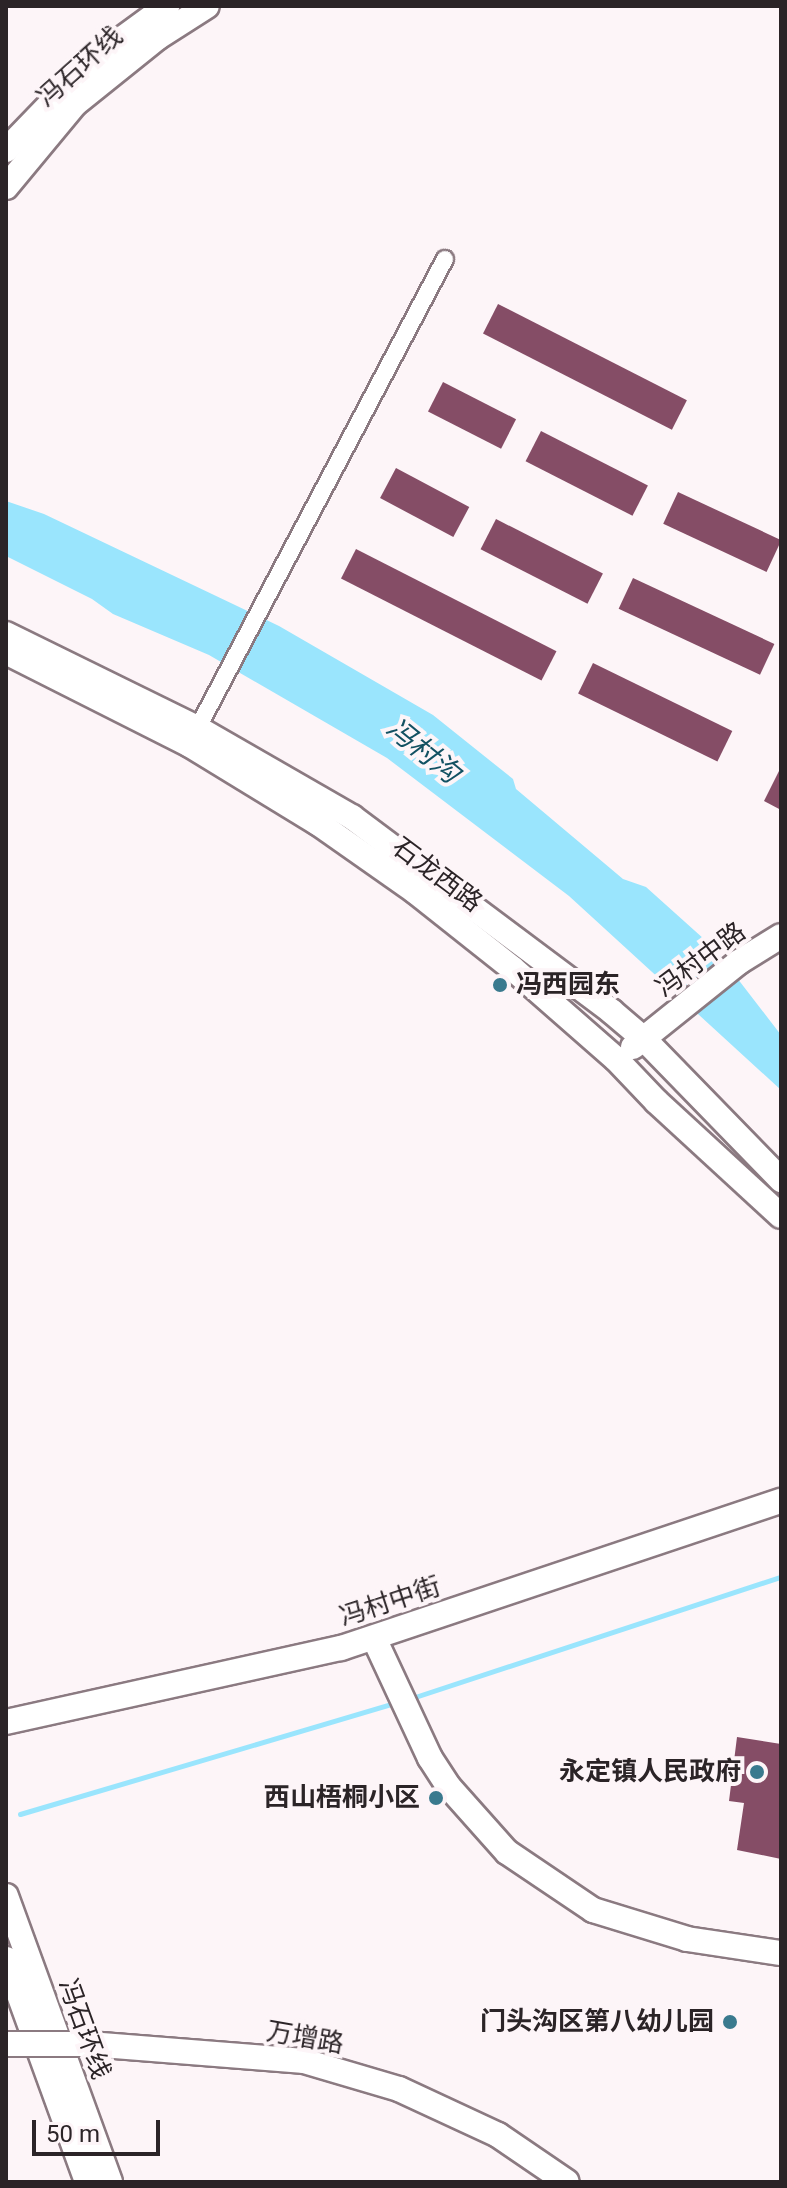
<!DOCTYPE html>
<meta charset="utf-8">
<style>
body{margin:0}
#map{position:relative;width:787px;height:2188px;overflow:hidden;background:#fdf5f8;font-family:Roboto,"Noto Sans SC",sans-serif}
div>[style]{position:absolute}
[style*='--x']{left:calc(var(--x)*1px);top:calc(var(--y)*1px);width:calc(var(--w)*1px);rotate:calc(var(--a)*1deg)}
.water>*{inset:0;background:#9ae5fd}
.stream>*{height:5px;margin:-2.5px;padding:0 2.5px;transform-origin:2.5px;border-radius:2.5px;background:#9ae5fd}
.building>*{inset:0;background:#854d66;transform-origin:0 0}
.roads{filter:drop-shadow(2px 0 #8b7a81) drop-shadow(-2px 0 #8b7a81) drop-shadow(0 2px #8b7a81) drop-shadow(0 -2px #8b7a81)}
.street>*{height:16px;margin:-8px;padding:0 8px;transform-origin:8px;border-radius:8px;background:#fff}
.secondary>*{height:24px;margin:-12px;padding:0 12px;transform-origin:12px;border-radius:12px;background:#fff}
.bridges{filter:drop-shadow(2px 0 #8b7a81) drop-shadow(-2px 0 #8b7a81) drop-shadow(0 2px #8b7a81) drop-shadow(0 -2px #8b7a81)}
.secondary-bridge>*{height:24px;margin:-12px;padding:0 12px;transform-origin:12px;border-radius:12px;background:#fff}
.dots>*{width:22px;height:22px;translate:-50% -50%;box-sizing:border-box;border:4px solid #fdf5f8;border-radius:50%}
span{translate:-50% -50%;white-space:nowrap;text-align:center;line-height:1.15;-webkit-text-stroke:8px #fdf5f8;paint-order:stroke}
.street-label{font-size:26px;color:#2b2427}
.poi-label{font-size:26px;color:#2b2427;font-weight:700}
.left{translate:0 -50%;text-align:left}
.right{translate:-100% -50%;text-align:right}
.water-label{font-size:28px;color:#125162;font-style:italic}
.frame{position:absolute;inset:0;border:8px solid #2b2427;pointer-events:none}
.scale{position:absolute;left:32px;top:2120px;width:128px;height:36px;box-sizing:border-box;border:4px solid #2b2427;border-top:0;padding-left:10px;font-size:24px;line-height:28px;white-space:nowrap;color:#2b2427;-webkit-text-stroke:6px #fdf5f8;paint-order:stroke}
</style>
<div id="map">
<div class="water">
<i style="clip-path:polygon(6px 501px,44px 514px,279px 626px,433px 715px,513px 779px,516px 789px,623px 879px,646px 887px,714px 948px,781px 1035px,781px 1090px,569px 896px,387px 758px,209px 655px,113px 614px,92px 599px,6px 556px)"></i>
</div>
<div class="stream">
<i style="--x:409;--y:1699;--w:391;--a:-18.2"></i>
<i style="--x:20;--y:1814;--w:391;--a:-16.5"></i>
</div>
<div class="building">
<i style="left:498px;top:304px;width:212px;height:33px;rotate:27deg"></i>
<i style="left:443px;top:382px;width:82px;height:33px;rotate:27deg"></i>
<i style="left:541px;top:431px;width:120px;height:34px;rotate:27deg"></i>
<i style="left:396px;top:468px;width:83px;height:34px;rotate:28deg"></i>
<i style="left:678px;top:492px;width:114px;height:35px;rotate:25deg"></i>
<i style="left:496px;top:519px;width:120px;height:34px;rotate:27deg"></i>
<i style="left:356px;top:549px;width:225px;height:33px;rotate:27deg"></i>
<i style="left:633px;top:578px;width:156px;height:34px;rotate:25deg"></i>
<i style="left:593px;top:663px;width:155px;height:34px;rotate:26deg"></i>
<i style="clip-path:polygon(781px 767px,781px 810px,764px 801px)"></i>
<i style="clip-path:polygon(737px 1737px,781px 1744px,781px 1859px,737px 1850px,744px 1803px,729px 1801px)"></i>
</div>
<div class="roads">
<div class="street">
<i style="--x:194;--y:735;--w:538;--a:-62.2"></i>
</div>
<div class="secondary">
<i style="--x:6;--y:150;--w:125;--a:-46"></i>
<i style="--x:93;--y:60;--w:92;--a:-36.1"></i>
<i style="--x:6;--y:187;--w:108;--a:-50.3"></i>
<i style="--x:75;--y:104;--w:105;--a:-38.8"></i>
<i style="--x:157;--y:38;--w:59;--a:-32.6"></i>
<i style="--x:6;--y:634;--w:213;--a:26.2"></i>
<i style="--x:197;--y:728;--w:179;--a:29.9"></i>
<i style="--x:352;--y:817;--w:324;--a:36.8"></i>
<i style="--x:611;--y:1011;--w:43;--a:40.3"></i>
<i style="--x:644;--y:1039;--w:197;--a:45.8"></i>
<i style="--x:6;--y:652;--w:206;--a:26.8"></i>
<i style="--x:190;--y:745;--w:150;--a:31.4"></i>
<i style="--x:318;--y:823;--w:120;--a:35.1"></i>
<i style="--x:416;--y:892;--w:122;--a:38.4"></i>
<i style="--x:512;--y:968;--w:138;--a:41.2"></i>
<i style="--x:616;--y:1059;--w:59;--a:46.4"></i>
<i style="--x:657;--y:1102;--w:168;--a:42.6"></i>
<i style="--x:633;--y:1047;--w:136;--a:-38.7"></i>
<i style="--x:739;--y:962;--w:49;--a:-31.8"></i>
<i style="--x:374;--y:1638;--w:132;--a:65"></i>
<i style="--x:430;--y:1758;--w:35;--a:57"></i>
<i style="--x:449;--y:1787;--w:87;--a:48.3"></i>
<i style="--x:507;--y:1852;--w:104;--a:34"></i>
<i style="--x:593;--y:1910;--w:98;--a:17.1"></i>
<i style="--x:687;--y:1939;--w:95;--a:8.5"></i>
<i style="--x:6;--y:1722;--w:343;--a:-12.5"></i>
<i style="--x:341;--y:1648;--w:464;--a:-18.5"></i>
<i style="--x:6;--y:1896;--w:304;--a:70"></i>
<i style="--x:6;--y:1959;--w:237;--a:70"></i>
<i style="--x:89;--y:2044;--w:216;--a:4.5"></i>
<i style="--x:304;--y:2061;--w:99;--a:16.4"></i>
<i style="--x:399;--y:2089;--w:109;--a:24.9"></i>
<i style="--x:498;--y:2135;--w:83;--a:34.3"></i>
</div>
</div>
<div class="bridges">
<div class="secondary-bridge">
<i style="--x:6;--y:2044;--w:83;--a:0"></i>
</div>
</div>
<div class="dots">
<i style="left:500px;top:985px;background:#3a7a8e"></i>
<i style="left:757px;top:1772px;background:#3a7a8e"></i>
<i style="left:436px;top:1798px;background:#3a7a8e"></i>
<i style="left:730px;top:2022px;background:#3a7a8e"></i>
</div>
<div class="street-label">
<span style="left:80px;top:67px;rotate:-42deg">冯石环线</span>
<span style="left:437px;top:875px;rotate:37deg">石龙西路</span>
<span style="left:701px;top:960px;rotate:-37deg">冯村中路</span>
<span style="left:390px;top:1602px;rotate:-18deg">冯村中街</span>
<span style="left:84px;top:2029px;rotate:70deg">冯石环线</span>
<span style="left:305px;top:2038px;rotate:10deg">万增路</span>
</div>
<div class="poi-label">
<span class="left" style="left:516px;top:985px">冯西园东</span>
<span class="right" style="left:741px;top:1772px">永定镇人民政府</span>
<span class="right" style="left:420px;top:1798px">西山梧桐小区</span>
<span class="right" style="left:714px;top:2022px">门头沟区第八幼儿园</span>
</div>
<div class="water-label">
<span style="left:423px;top:751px;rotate:39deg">冯村沟</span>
</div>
<div class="frame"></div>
<div class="scale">50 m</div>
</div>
